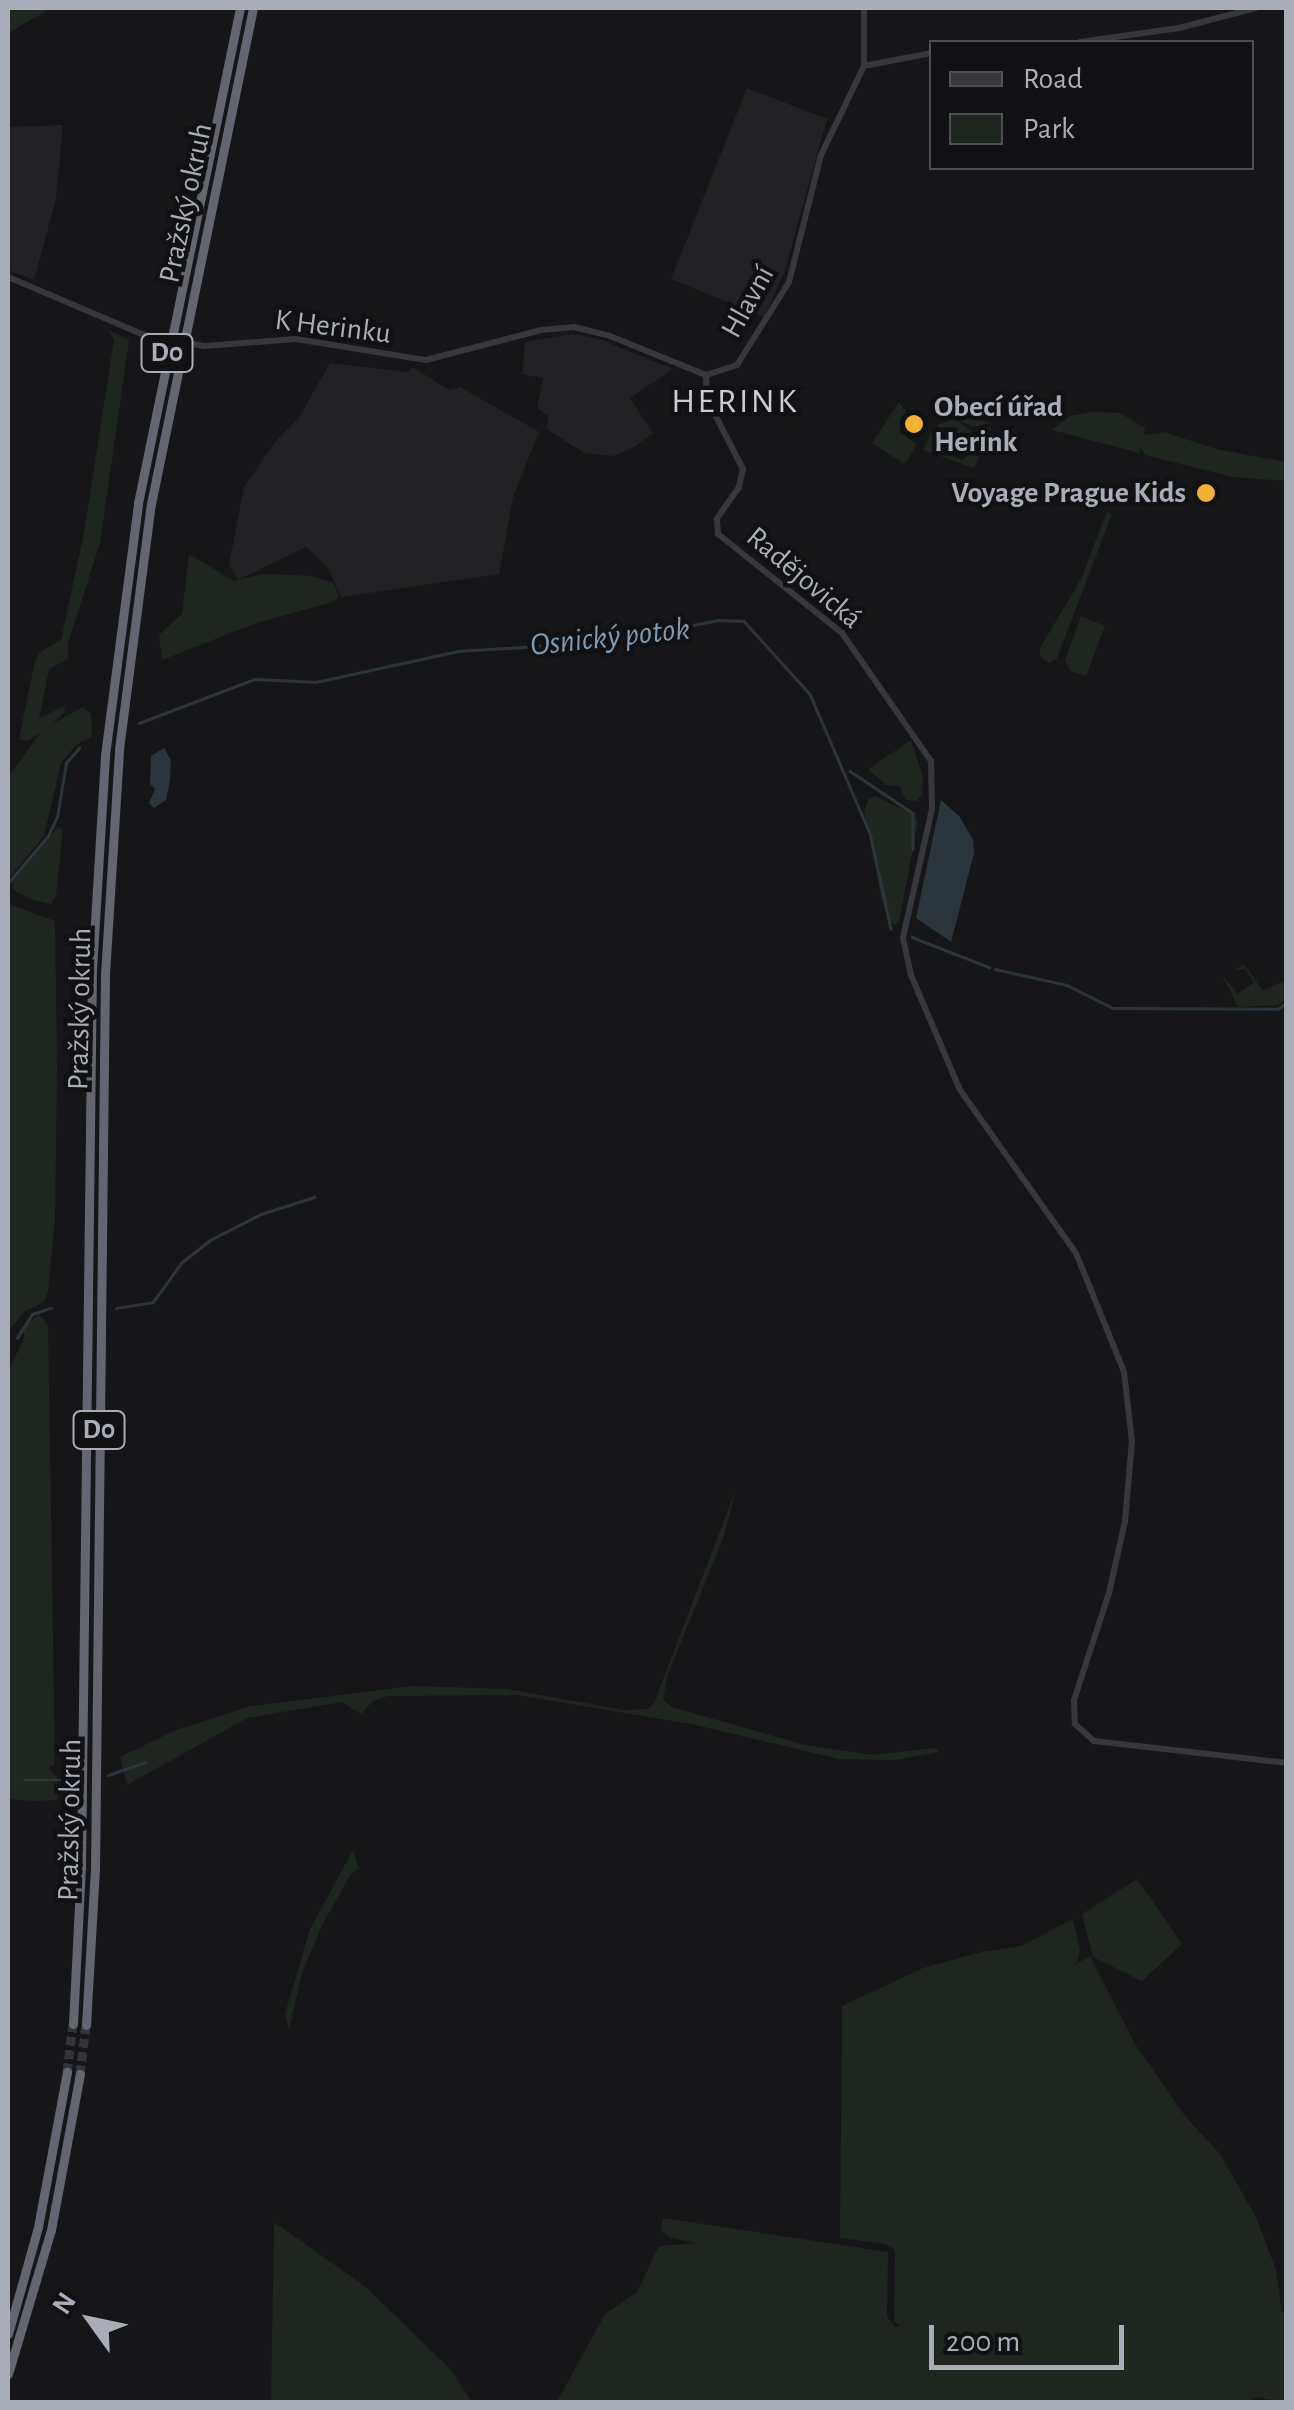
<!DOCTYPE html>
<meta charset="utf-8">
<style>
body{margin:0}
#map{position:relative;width:1294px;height:2410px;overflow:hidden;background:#161618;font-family:"Alegreya Sans",sans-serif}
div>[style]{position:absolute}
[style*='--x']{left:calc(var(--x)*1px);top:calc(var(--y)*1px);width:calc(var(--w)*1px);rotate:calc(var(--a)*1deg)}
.built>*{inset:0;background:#222225}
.green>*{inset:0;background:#1e261f}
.water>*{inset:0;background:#2c353c}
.stream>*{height:2.5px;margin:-1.25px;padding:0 1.25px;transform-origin:1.25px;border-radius:1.25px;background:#2c353c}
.highway-tunnel>*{height:9px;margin-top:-4.5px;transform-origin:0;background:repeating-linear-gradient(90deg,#333438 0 9px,transparent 0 13.5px)}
.minor>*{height:6px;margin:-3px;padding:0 3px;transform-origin:3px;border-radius:3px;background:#37383d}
.highway>*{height:9px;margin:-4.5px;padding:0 4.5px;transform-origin:4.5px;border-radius:4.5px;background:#63666e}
.minor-bridge>*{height:6px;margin:-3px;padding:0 3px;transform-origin:3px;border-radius:3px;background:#37383d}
.dots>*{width:28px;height:28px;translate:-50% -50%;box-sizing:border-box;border:5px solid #111113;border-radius:50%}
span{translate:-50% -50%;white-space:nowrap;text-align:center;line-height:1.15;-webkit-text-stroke:9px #111113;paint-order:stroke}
.shield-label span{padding:2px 8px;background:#111113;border:2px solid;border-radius:8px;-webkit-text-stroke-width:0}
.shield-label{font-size:28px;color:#a8adb8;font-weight:700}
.street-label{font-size:30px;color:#a8adb8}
.poi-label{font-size:30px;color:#a8adb8;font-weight:700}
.left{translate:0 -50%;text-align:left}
.right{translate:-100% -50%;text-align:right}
.water-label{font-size:32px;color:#7f9bb3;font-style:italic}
.quarter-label{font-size:35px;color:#c9ccd4;letter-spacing:2.5px}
.frame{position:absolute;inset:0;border:10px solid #a8adb8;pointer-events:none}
.legend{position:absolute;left:929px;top:40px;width:325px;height:130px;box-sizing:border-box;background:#111113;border:2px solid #4d4f55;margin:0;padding:12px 18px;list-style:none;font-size:30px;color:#a8adb8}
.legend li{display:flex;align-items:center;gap:20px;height:50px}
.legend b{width:50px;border:2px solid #4d4f55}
.north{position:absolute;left:40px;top:2270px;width:100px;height:100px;-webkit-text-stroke:8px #111113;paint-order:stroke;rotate:303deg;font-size:28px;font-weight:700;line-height:40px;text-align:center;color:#a8adb8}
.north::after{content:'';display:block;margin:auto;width:35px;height:45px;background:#a8adb8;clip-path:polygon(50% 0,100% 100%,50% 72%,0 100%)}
.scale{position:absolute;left:929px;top:2325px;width:195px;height:45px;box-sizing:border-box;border:5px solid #a8adb8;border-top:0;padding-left:12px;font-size:30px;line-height:35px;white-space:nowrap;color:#a8adb8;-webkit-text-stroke:8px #111113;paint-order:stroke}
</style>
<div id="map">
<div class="built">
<i style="clip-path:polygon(747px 88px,827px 119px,784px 273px,764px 317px,671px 279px)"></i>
<i style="clip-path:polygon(63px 125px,56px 199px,34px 280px,8px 270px,8px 127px)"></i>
<i style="clip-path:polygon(572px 334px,599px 339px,673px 369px,630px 398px,653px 433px,634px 447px,614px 456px,584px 453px,547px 429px,548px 415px,537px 408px,543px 378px,522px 374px,525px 342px)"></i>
<i style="clip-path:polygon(330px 363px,408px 372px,413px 367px,449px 390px,460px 387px,539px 432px,513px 497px,499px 574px,341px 597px,328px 568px,306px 547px,238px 580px,229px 565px,244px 487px,276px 441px,298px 419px)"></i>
</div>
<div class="green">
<i style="clip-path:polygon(8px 8px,52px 8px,8px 33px)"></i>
<i style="clip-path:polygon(108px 330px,129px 340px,100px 543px,68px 643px,68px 659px,49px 669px,39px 719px,64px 706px,65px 712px,52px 724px,83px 707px,91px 714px,92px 729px,91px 737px,76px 745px,61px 763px,44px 836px,8px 879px,8px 777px,41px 732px,27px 741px,19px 739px,35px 661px,40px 652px,61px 640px,84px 533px,114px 340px)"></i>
<i style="clip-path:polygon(899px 402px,907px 413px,899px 432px,917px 444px,905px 464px,872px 443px)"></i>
<i style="clip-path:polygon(942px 409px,989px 423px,974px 427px,955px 419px,972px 431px,975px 444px,980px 439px,977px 429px,992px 427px,974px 468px,923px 450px,932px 432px,940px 451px,963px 460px,973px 448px,958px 454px,945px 448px,938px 425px,953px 419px,939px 414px)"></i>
<i style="clip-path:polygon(1092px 412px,1120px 413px,1145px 428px,1144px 435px,1164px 432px,1216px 449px,1286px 462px,1286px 481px,1233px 477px,1145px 455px,1141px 448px,1139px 453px,1052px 430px,1070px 416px)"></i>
<i style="clip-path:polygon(1107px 511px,1112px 514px,1057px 658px,1048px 663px,1040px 656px,1040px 648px,1081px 579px)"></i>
<i style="clip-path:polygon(189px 554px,234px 581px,262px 574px,312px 576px,333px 583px,339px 596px,333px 602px,256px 623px,162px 660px,159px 635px,182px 614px)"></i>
<i style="clip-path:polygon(1081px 616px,1105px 626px,1086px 676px,1070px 671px,1065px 660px)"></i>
<i style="clip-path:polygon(911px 740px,923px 777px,922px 795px,916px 801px,906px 800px,899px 786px,886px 785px,868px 769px)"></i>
<i style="clip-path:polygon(875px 796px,916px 816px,918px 823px,899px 922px,895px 925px,889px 922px,882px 900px,864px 812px,868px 800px)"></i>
<i style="clip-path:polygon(58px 827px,63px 830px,56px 896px,51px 904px,32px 900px,13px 890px,12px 882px)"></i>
<i style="clip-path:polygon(8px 904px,55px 921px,57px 1067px,55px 1222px,48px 1291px,44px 1302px,24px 1312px,8px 1332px)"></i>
<i style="clip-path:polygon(1244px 964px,1263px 991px,1283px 981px,1286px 999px,1279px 1005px,1238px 1007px,1222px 975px,1238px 994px,1254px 982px,1245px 969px,1235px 970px)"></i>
<i style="clip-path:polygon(39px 1314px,48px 1325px,55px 1755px,54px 1765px,48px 1768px,57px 1777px,59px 1789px,57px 1800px,35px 1801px,8px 1799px,8px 1372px,24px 1338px,24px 1327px)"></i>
<i style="clip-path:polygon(736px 1489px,724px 1536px,668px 1674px,663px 1699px,671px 1707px,805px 1745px,872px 1755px,935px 1748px,939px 1752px,896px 1760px,839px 1759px,696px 1725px,517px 1695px,388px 1696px,373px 1701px,361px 1714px,342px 1702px,247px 1718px,127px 1785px,120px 1757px,176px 1730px,251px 1706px,412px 1686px,507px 1689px,624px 1710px,647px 1709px,654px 1703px)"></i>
<i style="clip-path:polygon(353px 1850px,359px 1869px,351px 1874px,322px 1925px,302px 1973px,289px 2029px,285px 2014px,310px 1929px)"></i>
<i style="clip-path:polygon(1137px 1879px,1182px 1944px,1142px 1981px,1093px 1957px,1082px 1914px)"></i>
<i style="clip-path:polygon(1073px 1919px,1080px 1951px,1063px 2004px,1076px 1964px,1090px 1956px,1135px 2044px,1185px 2116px,1220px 2154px,1257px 2219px,1276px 2270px,1282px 2312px,1286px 2313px,1286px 2402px,1255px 2397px,1249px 2402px,557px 2402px,605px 2314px,637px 2292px,659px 2246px,696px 2243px,671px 2238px,661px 2231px,663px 2218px,888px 2252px,887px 2316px,895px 2327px,900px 2326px,894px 2321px,895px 2250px,885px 2244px,840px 2238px,842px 2006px,923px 1968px,981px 1952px,1021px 1946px)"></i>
<i style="clip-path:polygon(274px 2222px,366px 2287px,450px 2369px,472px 2402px,271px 2402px)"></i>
</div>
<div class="water">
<i style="clip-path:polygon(164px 748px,171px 760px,170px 780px,166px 800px,154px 808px,149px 803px,155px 789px,150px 784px,151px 756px)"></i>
<i style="clip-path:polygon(941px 800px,959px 816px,973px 839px,974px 853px,951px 942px,916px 918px)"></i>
</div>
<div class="stream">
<i style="--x:139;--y:723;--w:124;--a:-20.8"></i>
<i style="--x:255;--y:679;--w:61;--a:2.8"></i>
<i style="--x:316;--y:682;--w:145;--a:-12.3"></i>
<i style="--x:458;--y:651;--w:148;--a:-3.5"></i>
<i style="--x:606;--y:642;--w:114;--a:-11.1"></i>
<i style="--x:718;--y:620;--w:26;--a:2"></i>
<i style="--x:744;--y:621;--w:98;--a:47.9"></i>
<i style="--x:810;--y:694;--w:151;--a:66.7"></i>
<i style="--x:870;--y:833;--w:98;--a:77.7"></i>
<i style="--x:850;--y:771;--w:76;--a:33.7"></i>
<i style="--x:913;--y:813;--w:36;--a:90"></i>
<i style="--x:8;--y:883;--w:62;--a:-49.6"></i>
<i style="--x:48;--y:836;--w:21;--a:-65"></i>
<i style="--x:57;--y:817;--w:55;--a:-80.5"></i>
<i style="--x:66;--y:763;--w:20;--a:-49"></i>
<i style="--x:912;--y:937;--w:83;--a:21.3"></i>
<i style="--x:995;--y:969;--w:74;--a:12.5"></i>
<i style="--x:1067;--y:985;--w:51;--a:26.6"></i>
<i style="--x:1113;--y:1008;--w:165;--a:0.3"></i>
<i style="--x:1278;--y:1009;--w:10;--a:-37"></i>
<i style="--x:116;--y:1308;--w:37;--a:-9"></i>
<i style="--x:153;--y:1302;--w:49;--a:-54.1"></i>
<i style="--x:182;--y:1262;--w:36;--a:-38"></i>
<i style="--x:210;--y:1240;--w:57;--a:-27"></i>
<i style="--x:261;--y:1214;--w:56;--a:-17.8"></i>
<i style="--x:17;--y:1338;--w:28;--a:-58"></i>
<i style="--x:32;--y:1314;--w:20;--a:-18"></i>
<i style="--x:8;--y:1340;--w:1;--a:0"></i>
<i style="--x:108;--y:1775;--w:39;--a:-19"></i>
<i style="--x:24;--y:1780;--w:40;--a:0"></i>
</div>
<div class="highway-tunnel">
<i style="--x:67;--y:2072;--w:48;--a:-82.9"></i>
<i style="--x:80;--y:2074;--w:49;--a:-83"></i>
</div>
<div class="minor">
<i style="--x:1080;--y:42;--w:100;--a:-8"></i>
<i style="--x:1179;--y:28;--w:80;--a:-14.6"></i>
<i style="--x:864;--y:66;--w:69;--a:-10.8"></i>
<i style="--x:8;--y:277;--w:148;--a:23.1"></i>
<i style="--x:204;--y:346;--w:92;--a:-4.4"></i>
<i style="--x:296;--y:339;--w:132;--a:9.2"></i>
<i style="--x:426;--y:360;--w:119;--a:-14.6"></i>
<i style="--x:541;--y:330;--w:33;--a:-5"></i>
<i style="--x:574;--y:327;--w:37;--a:14"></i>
<i style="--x:610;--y:336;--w:104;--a:22.1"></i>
<i style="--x:706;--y:375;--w:33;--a:-18"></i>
<i style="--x:737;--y:365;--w:98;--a:-57.9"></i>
<i style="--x:789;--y:282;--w:131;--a:-75.9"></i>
<i style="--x:821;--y:155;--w:99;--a:-64.2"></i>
<i style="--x:864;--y:66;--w:58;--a:-90"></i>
<i style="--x:706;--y:375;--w:24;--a:88"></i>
<i style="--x:707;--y:399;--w:79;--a:62.8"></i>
<i style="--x:743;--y:469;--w:18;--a:103"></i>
<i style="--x:739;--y:487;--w:39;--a:125"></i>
<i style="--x:717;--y:519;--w:15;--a:86"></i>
<i style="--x:718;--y:534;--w:159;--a:38.6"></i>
<i style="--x:842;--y:633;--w:156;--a:55.2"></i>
<i style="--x:931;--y:761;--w:48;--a:88.8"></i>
<i style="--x:932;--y:809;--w:132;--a:102.7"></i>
<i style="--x:903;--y:938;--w:38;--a:78"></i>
<i style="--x:911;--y:975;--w:125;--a:66.9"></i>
<i style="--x:960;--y:1090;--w:200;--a:54.6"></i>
<i style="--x:1076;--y:1253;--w:128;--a:68"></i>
<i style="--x:1124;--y:1372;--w:69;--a:83.4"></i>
<i style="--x:1132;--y:1441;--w:80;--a:95"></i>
<i style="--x:1125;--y:1521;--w:74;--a:102.5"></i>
<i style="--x:1109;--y:1593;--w:113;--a:108.1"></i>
<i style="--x:1074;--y:1700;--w:24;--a:88"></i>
<i style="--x:1075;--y:1724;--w:25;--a:42"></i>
<i style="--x:1094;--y:1741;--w:193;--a:6.5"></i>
</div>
<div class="highway">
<i style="--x:73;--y:2024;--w:157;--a:-87.1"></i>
<i style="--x:81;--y:1867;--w:897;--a:-89.3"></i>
<i style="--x:92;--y:970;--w:215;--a:-86.5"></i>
<i style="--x:105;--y:755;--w:254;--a:-82.5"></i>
<i style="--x:138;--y:503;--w:505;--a:-78.36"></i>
<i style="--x:86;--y:2025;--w:156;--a:-86.7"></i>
<i style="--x:95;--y:1869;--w:895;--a:-89.36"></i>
<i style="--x:105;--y:974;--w:225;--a:-86.4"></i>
<i style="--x:119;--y:749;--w:247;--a:-82.6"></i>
<i style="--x:151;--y:504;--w:506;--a:-78.38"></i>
<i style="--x:8;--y:2334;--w:111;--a:-74.3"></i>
<i style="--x:38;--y:2227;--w:158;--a:-79.4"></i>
<i style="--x:8;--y:2374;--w:150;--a:-73.4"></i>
<i style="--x:51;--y:2230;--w:159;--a:-79.5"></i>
</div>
<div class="minor-bridge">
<i style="--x:144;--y:335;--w:61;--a:10.4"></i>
</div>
<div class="dots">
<i style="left:914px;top:424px;background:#f2b134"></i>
<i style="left:1206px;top:493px;background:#f2b134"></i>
</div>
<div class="shield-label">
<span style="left:167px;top:353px">D0</span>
<span style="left:99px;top:1430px">D0</span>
</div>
<div class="street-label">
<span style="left:186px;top:203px;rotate:-78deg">Pražský okruh</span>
<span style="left:748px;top:302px;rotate:-61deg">Hlavní</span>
<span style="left:333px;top:327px;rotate:7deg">K Herinku</span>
<span style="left:804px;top:578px;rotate:40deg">Radějovická</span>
<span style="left:80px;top:1009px;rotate:-89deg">Pražský okruh</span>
<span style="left:70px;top:1820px;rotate:-89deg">Pražský okruh</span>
</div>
<div class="poi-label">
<span class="left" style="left:934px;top:424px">Obecí úřad<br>Herink</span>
<span class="right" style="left:1186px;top:493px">Voyage Prague Kids</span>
</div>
<div class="water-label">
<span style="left:610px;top:637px;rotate:-6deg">Osnický potok</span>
</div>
<div class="quarter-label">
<span style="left:735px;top:402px">HERINK</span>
</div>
<div class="frame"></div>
<ul class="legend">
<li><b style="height:12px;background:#37383d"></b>Road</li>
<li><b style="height:28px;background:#1e261f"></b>Park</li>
</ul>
<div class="north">N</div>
<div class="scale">200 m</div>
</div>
